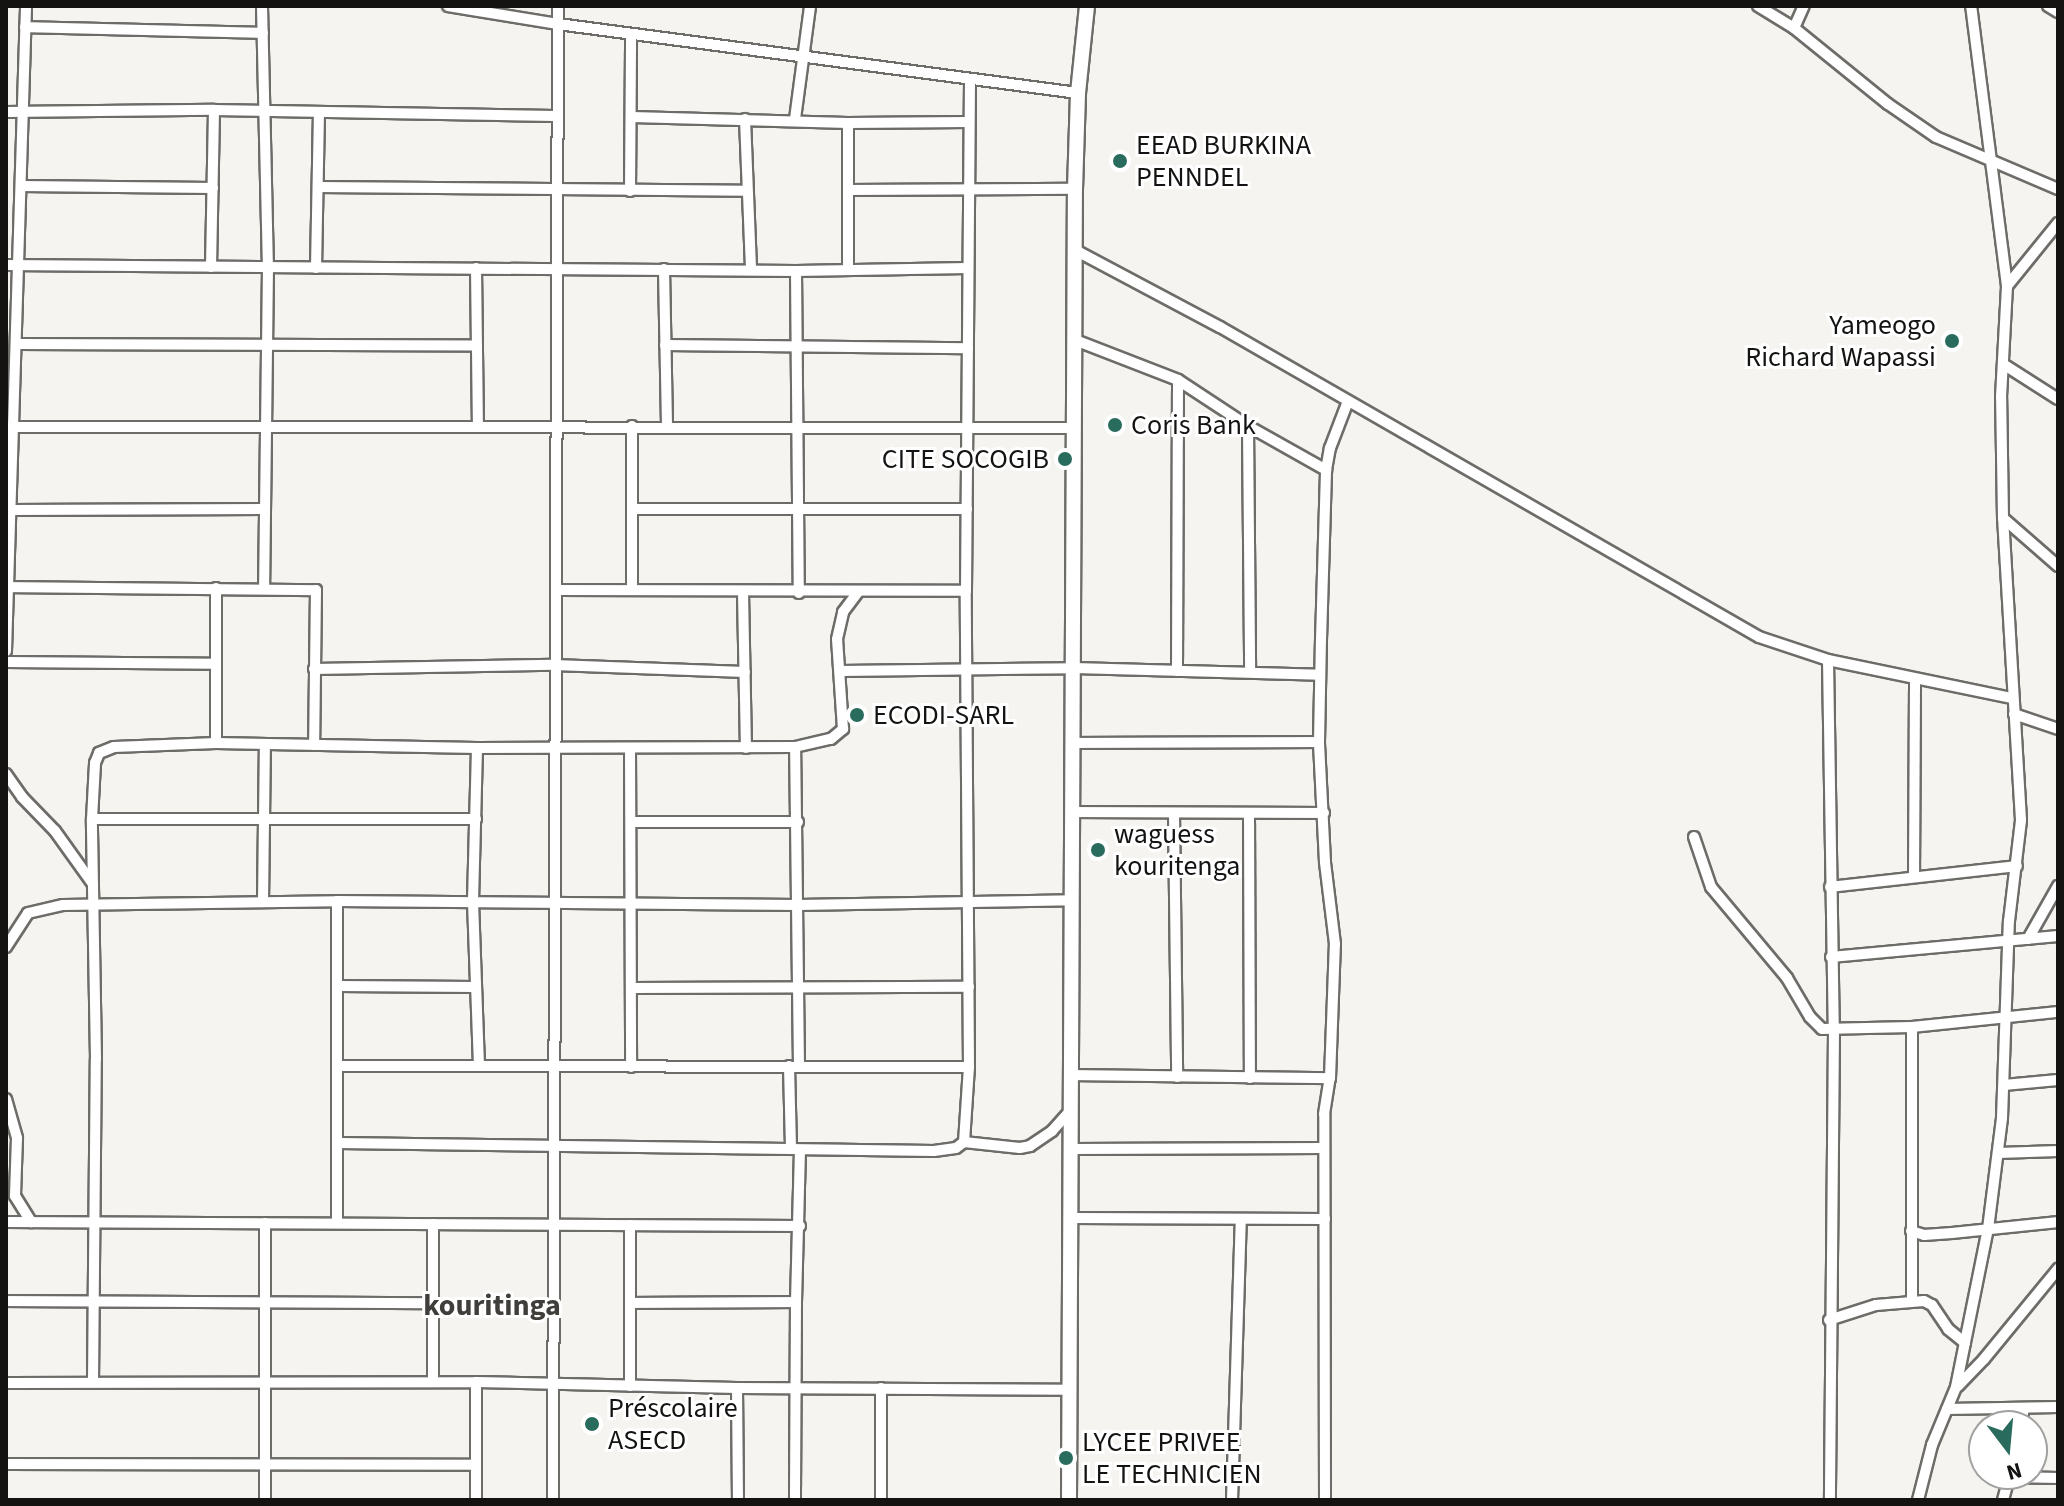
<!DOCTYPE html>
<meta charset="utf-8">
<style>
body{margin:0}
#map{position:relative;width:2064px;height:1506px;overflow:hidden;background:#f6f4f0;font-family:"Source Sans 3",sans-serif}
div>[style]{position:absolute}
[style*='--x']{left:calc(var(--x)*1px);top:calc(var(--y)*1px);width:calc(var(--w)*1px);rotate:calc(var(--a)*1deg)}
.roads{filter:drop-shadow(2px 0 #6e6c69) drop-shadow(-2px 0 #6e6c69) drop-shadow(0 2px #6e6c69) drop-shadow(0 -2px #6e6c69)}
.street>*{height:10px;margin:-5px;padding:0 5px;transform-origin:5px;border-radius:5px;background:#fff}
.secondary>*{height:14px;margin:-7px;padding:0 7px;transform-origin:7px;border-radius:7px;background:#fff}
.dots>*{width:22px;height:22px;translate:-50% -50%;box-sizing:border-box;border:4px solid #fff;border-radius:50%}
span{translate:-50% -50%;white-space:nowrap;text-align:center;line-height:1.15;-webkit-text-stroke:6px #fff;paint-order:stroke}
.poi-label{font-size:28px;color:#141312}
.left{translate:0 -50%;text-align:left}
.right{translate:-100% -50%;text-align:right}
.neighbourhood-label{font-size:30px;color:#403e3b;font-weight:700}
.frame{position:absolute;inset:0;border:8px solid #141312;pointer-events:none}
.north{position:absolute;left:1968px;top:1410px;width:80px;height:80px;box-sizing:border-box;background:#fff;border:2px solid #a1a1a0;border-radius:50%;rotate:164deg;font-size:22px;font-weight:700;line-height:32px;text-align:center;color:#141312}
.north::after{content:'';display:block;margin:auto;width:28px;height:36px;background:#296b5c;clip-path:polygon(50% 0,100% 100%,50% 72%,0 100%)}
</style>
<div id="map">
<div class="roads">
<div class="street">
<i style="--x:262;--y:6;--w:261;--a:88.7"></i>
<i style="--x:268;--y:267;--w:322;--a:90.7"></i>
<i style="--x:448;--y:6;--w:111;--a:9.3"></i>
<i style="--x:558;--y:24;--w:525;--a:7.56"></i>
<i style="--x:1758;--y:6;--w:42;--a:31.4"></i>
<i style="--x:1794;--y:28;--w:121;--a:39"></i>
<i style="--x:1888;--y:104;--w:58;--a:34.5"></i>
<i style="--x:1936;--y:137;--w:133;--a:23.1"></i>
<i style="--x:2048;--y:6;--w:12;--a:31"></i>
<i style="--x:25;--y:27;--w:238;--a:1.4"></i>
<i style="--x:1794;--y:28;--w:24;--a:-66"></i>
<i style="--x:6;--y:112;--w:208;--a:-0.6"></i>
<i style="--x:214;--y:110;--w:341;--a:1"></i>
<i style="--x:632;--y:117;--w:216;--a:1.6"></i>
<i style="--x:848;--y:123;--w:120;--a:-0.5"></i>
<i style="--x:745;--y:119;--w:150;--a:87.7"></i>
<i style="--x:795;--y:119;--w:114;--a:-82.4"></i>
<i style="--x:21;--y:186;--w:192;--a:0.6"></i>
<i style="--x:318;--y:187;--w:429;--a:0.5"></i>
<i style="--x:848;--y:190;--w:227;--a:-0.3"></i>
<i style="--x:630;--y:191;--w:157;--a:-89.6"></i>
<i style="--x:1075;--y:250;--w:164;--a:28"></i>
<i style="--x:1220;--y:327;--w:622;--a:29.9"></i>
<i style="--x:1759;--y:637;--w:73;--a:18.4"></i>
<i style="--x:1828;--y:660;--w:188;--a:11.7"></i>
<i style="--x:6;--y:265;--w:790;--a:0.44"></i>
<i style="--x:796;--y:271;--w:172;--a:-1"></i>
<i style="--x:211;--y:267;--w:157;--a:-88.9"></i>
<i style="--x:316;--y:268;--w:153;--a:-88.9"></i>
<i style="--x:476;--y:268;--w:159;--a:89.3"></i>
<i style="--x:664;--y:269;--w:157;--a:88.9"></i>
<i style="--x:848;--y:270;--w:147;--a:-90"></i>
<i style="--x:796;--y:271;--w:322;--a:89.5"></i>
<i style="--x:2007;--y:286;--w:81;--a:-51"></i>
<i style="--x:1075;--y:340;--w:110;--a:21.2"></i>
<i style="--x:1178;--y:380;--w:84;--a:33.3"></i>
<i style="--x:1248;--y:426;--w:90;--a:29.4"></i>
<i style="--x:18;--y:344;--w:459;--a:0.2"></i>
<i style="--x:665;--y:345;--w:303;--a:0.6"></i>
<i style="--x:2003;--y:364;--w:65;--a:32.5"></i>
<i style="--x:1248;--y:426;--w:246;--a:89.5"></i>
<i style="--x:6;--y:427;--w:1068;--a:0.05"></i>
<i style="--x:632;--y:509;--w:335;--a:0"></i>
<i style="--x:11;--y:510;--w:254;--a:-0.2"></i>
<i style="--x:2003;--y:518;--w:73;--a:41.1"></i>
<i style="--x:6;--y:587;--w:310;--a:0.6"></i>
<i style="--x:316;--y:590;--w:155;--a:90.7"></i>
<i style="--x:632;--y:589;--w:163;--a:-90"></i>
<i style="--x:556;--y:590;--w:410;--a:0.1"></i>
<i style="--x:743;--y:593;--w:155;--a:88.9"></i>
<i style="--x:6;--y:651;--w:645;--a:-88.22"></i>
<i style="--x:1828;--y:660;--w:371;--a:89.1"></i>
<i style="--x:1834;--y:1031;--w:469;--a:90.5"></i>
<i style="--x:6;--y:662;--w:209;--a:0.5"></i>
<i style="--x:314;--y:669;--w:240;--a:-1"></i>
<i style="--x:554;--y:665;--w:191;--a:2.1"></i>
<i style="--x:841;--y:671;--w:233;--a:-0.7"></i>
<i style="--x:1074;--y:668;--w:246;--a:1.6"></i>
<i style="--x:1177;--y:671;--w:291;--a:-89.8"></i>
<i style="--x:2014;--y:714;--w:46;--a:18.8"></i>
<i style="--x:216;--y:743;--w:155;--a:-90"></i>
<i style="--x:1073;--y:743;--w:246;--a:-0.2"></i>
<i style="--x:477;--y:748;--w:154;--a:91.5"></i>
<i style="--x:473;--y:902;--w:164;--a:87.9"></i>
<i style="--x:630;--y:748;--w:319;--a:89.8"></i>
<i style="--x:6;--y:774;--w:28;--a:55"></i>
<i style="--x:22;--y:797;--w:47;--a:45.9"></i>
<i style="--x:55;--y:831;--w:65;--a:54.4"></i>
<i style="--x:1073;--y:812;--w:251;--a:0.2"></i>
<i style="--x:1249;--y:814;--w:264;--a:89.8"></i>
<i style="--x:1174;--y:815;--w:262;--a:89.3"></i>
<i style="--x:92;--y:819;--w:384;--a:0"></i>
<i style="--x:631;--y:822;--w:167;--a:0"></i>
<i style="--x:1694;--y:837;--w:53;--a:71.2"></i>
<i style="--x:1711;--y:887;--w:119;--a:50.1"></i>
<i style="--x:1787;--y:978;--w:45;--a:59.5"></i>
<i style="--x:1810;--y:1017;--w:17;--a:45"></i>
<i style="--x:1822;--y:1029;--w:90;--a:-1.3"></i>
<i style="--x:1912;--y:1027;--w:147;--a:-5.9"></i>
<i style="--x:1914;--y:877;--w:198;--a:-89.7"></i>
<i style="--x:1830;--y:887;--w:188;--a:-6.4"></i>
<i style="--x:263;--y:902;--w:157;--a:-89.3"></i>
<i style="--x:2028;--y:939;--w:61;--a:-60.5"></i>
<i style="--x:6;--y:947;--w:40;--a:-57.1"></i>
<i style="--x:28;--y:913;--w:36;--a:-13"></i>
<i style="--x:63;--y:905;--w:274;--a:-0.8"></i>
<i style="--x:337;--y:901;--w:461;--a:0.5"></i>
<i style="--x:798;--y:905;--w:275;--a:-1"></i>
<i style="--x:1831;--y:957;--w:228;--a:-5.3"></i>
<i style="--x:339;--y:986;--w:136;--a:0.4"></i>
<i style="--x:632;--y:988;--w:337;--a:-0.2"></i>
<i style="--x:340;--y:1066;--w:629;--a:0.09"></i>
<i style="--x:789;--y:1066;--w:83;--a:88.6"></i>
<i style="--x:799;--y:1067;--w:320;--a:-90.7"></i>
<i style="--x:795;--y:747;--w:37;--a:-13"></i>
<i style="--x:831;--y:739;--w:16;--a:-40"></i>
<i style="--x:843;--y:729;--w:90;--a:-93.8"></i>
<i style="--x:837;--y:639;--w:28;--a:-77"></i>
<i style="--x:843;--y:612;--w:25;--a:-53"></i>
<i style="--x:1073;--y:1075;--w:257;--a:0.7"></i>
<i style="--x:2004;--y:1085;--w:54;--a:-5.3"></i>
<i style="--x:6;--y:1099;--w:41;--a:74.2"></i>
<i style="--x:17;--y:1138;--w:58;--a:92"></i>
<i style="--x:15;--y:1196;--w:31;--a:58"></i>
<i style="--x:964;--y:1142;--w:56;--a:6.1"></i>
<i style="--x:1020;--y:1148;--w:10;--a:-11"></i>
<i style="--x:1030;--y:1146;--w:27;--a:-34"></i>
<i style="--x:1052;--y:1131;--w:28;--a:-48"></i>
<i style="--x:339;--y:1143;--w:595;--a:0.77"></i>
<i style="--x:934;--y:1151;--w:22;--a:-8"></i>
<i style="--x:956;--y:1148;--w:10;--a:-37"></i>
<i style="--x:964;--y:1142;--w:75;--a:-86.2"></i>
<i style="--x:969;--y:1067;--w:476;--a:-90.4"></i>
<i style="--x:966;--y:591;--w:512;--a:-89.55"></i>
<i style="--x:1073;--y:1149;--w:251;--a:-0.2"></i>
<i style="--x:1998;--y:1153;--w:60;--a:-1.9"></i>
<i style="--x:1072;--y:1218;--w:253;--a:0.2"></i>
<i style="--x:6;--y:1222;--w:794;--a:0.29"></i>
<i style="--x:265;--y:1223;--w:277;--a:90"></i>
<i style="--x:337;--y:1223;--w:322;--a:-90"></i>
<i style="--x:630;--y:1225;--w:161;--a:90"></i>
<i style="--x:1911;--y:1231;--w:14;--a:17"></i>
<i style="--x:1924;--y:1235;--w:28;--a:-4"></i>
<i style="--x:1952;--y:1233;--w:107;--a:-5.9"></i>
<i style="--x:1912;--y:1299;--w:272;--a:-90"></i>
<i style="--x:6;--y:1301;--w:426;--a:0.3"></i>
<i style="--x:796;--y:1302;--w:152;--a:-88.5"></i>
<i style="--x:630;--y:1303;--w:166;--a:-0.3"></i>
<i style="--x:796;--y:1302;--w:198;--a:90.3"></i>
<i style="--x:1829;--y:1320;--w:49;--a:-17.7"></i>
<i style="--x:1876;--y:1305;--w:48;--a:-4.8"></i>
<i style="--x:1924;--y:1301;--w:9;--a:27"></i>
<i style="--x:1932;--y:1305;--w:29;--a:56"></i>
<i style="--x:1948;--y:1329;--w:22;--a:39"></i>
<i style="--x:93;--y:1382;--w:323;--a:-89.5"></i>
<i style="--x:96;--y:1059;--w:240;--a:-91"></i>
<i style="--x:92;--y:819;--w:56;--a:-86.9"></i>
<i style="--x:95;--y:763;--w:11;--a:-68"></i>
<i style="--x:99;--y:753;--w:16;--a:-22"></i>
<i style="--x:114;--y:747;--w:102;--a:-2.2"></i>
<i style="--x:216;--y:743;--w:261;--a:1.1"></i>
<i style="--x:477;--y:748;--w:318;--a:-0.2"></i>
<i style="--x:433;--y:1382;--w:158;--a:-90"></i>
<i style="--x:6;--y:1383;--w:470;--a:-0.1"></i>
<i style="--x:476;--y:1382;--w:261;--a:1.3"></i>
<i style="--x:737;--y:1388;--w:333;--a:0.3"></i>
<i style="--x:1958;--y:1386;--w:37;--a:-46"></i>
<i style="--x:1984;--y:1359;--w:117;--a:-50.6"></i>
<i style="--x:737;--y:1388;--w:112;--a:89.5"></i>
<i style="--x:1947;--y:1409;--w:111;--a:-1"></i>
<i style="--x:2021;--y:1426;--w:18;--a:-81"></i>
<i style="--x:6;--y:1464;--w:470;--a:0.1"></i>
<i style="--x:2010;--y:1477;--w:48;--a:1.2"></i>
<i style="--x:476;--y:1500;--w:118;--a:-90"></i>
<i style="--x:553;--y:1500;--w:1494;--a:-89.81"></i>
<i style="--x:881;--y:1500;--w:112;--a:-90"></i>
<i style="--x:1232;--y:1500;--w:280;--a:-88.2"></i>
<i style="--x:1325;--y:1500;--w:386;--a:-90.1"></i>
<i style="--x:1324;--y:1114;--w:36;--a:-81"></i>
<i style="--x:1330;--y:1078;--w:134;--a:-87.9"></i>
<i style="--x:1335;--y:944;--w:83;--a:-97"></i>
<i style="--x:1325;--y:862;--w:120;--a:-92.9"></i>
<i style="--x:1319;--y:742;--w:102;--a:-88.9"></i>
<i style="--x:1321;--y:640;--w:170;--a:-88.3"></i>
<i style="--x:1326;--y:470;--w:22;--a:-80"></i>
<i style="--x:1330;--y:448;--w:50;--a:-69"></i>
<i style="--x:1918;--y:1500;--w:57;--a:-75.7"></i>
<i style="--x:1932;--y:1445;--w:63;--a:-67.5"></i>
<i style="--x:1956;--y:1387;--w:161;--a:-78.6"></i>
<i style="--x:1988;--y:1229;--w:112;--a:-82.8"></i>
<i style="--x:2002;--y:1118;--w:197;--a:-88"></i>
<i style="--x:2009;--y:921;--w:102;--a:-83.2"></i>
<i style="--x:2021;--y:820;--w:303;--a:-93.4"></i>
<i style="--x:2003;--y:518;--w:121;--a:-90.9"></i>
<i style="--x:2001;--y:397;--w:111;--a:-86.9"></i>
<i style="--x:2007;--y:286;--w:282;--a:-97.3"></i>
<i style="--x:2003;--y:1500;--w:27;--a:-75"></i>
</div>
<div class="secondary">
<i style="--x:1069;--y:1500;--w:1311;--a:-89.74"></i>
<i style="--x:1075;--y:189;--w:96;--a:-88.2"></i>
<i style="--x:1078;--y:93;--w:87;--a:-84.1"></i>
</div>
</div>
<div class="dots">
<i style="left:1120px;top:161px;background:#296b5c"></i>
<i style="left:1952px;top:341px;background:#296b5c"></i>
<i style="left:1115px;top:425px;background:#296b5c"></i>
<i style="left:1065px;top:459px;background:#296b5c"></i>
<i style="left:857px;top:715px;background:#296b5c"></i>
<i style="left:1098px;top:850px;background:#296b5c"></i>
<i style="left:592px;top:1424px;background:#296b5c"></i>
<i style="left:1066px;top:1458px;background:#296b5c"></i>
</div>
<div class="poi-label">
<span class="left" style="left:1136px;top:161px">EEAD BURKINA<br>PENNDEL</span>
<span class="right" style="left:1936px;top:341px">Yameogo<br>Richard Wapassi</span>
<span class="left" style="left:1131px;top:425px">Coris Bank</span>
<span class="right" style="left:1049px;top:459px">CITE SOCOGIB</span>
<span class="left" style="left:873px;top:715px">ECODI-SARL</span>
<span class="left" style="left:1114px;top:850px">waguess<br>kouritenga</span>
<span class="left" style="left:608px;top:1424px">Préscolaire<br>ASECD</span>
<span class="left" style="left:1082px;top:1458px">LYCEE PRIVEE<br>LE TECHNICIEN</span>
</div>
<div class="neighbourhood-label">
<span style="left:492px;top:1306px">kouritinga</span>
</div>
<div class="frame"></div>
<div class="north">N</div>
</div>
